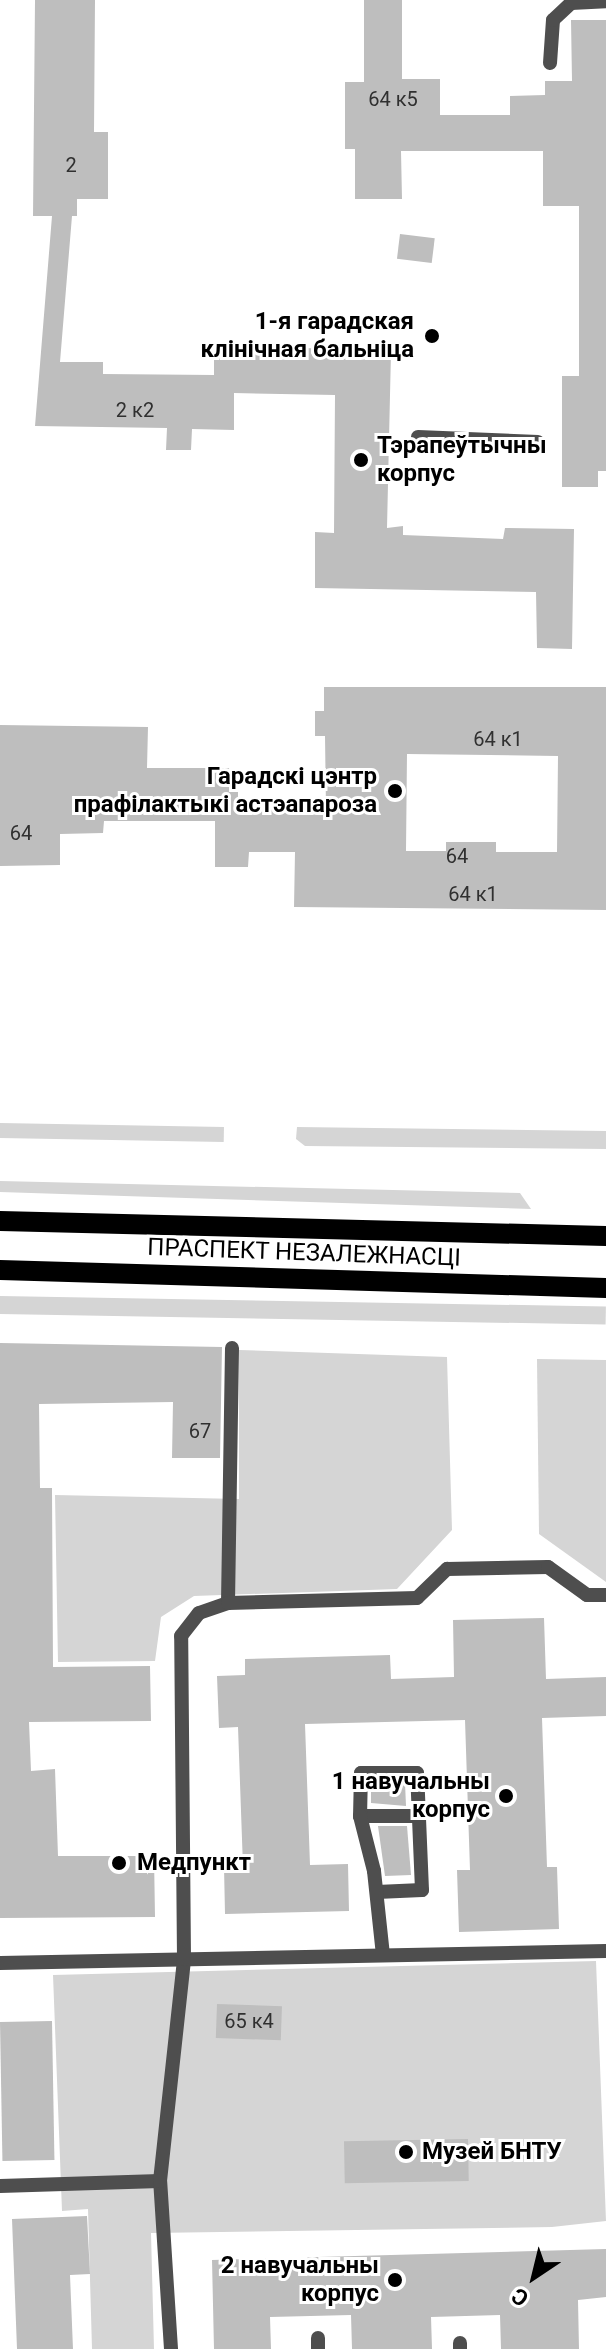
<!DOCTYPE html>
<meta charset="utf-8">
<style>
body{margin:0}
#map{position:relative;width:606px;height:2349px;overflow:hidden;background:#fff;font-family:Roboto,sans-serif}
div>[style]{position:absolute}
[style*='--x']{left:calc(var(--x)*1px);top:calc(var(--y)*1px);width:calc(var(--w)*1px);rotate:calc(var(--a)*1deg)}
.green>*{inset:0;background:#d5d5d5;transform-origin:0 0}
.building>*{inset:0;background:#bebebe;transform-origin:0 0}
.lane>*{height:14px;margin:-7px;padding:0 7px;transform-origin:7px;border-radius:7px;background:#4e4e4e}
.primary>*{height:20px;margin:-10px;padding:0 10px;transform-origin:10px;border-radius:10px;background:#000}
.dots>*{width:22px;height:22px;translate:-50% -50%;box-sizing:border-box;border:4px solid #fff;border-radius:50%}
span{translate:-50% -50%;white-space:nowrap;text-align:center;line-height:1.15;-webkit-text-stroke:6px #fff;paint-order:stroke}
.number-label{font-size:20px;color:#303030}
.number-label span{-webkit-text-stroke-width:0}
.poi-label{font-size:24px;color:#000;font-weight:700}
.right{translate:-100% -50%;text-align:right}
.left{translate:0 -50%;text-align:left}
.street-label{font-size:24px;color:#000}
.north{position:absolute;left:494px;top:2237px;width:80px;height:80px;-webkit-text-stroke:6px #fff;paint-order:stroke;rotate:215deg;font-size:22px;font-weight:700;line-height:32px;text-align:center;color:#000}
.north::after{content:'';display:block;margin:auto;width:28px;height:36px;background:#000;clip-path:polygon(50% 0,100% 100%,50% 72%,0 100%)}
</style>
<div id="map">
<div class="green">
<i style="left:0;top:1123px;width:224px;height:15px;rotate:1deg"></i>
<i style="clip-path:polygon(297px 1127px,606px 1131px,606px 1149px,305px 1146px,296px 1139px)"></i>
<i style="clip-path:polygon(0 1181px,520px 1193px,531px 1209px,0 1192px)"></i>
<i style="left:0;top:1296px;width:606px;height:18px;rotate:1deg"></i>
<i style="clip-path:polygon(239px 1350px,447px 1357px,452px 1530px,397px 1589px,194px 1596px,161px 1617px,155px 1661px,58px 1662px,55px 1495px,239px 1499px)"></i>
<i style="clip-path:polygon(537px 1359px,606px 1360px,606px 1582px,539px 1534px)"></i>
<i style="clip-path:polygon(596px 1961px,606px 2221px,552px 2227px,151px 2233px,154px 2349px,92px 2349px,88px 2209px,62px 2211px,53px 1975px)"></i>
</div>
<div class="building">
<i style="clip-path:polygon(35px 0,95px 0,94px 132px,108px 132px,108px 199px,77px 199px,77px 216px,72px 216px,60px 362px,103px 362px,103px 374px,214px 375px,214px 345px,391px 351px,387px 528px,403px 526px,403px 535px,503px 539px,505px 528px,574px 529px,572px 649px,537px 648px,536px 592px,315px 588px,315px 532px,334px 533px,335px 395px,234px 393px,234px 430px,192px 429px,191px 450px,166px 450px,167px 428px,35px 426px,52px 216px,33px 216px)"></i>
<i style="clip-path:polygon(364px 0,402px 0,402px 79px,440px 79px,440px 115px,510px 115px,510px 96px,545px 95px,545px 81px,572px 81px,571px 20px,606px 20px,606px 471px,598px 471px,598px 487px,562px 487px,562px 376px,579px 376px,579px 206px,543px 206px,543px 151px,401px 151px,402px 199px,355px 199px,355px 149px,345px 149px,345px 82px,364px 82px)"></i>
<i style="left:400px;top:234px;width:35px;height:25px;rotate:7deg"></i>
<i style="clip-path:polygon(evenodd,324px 687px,606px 687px,606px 910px,294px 907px,295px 852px,249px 852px,248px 867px,215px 867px,215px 821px,104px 821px,103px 833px,60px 834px,60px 865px,0 866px,0 725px,148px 727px,147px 768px,238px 768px,238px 807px,326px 809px,325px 736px,315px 736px,315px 711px,324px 711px,324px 687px,407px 754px,558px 756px,557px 852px,496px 852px,496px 842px,446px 842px,446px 851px,406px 851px,407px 754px)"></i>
<i style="clip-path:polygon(0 1343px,222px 1347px,220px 1458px,172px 1458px,173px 1402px,39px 1404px,40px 1488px,52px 1488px,53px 1667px,150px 1666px,151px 1721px,29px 1722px,31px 1771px,55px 1769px,58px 1856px,154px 1856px,155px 1917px,0 1918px)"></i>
<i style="clip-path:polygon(544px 1618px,546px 1679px,606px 1677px,606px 1716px,542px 1718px,547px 1867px,557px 1867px,559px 1929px,459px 1932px,457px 1870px,470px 1870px,465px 1720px,305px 1724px,310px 1865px,348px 1864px,349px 1911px,225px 1914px,224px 1867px,243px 1867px,238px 1727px,219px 1728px,217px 1676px,245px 1675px,245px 1659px,390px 1655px,391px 1679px,454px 1677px,453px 1620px)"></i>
<i style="clip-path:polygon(371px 1783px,405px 1783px,406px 1806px,371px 1803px)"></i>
<i style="clip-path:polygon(378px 1826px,407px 1826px,411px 1875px,385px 1876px)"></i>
<i style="left:217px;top:2004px;width:65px;height:34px;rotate:2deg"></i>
<i style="left:52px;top:2021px;width:139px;height:52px;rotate:89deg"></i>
<i style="left:468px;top:2139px;width:42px;height:124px;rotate:89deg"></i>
<i style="clip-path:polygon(87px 2216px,90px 2274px,70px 2275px,73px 2349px,17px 2349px,12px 2219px)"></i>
<i style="clip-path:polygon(606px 2249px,606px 2297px,578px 2300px,579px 2349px,501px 2349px,500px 2315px,431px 2317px,432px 2349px,352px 2349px,351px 2315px,270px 2317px,271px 2349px,214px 2349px,212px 2260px)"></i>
</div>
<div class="lane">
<i style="--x:550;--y:63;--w:43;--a:-86"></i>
<i style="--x:553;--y:20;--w:25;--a:-43"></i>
<i style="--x:571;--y:3;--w:35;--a:-3"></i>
<i style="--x:418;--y:437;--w:120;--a:2.4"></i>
<i style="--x:228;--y:1603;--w:255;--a:-89.1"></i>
<i style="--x:360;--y:1816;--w:59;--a:0"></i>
<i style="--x:377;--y:1892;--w:45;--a:-2.5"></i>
<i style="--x:422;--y:1890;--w:117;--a:-92.4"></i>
<i style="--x:417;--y:1773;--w:56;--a:180"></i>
<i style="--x:361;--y:1773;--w:43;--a:91.3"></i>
<i style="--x:360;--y:1816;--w:57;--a:75.7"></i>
<i style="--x:374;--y:1871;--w:84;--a:83.9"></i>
<i style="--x:0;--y:1963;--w:606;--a:-1.13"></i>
<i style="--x:0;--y:2186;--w:160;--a:-1.8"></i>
<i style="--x:318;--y:2338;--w:11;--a:90"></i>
<i style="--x:460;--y:2343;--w:6;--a:90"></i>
<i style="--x:171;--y:2349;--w:168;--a:-93.7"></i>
<i style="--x:160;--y:2181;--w:223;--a:-83.8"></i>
<i style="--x:184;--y:1959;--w:323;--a:-90.5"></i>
<i style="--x:181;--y:1636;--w:29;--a:-52"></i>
<i style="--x:199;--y:1613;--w:31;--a:-19"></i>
<i style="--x:228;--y:1603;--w:189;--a:-1.5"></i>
<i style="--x:417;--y:1598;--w:42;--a:-44"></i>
<i style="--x:447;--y:1569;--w:101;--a:-1.1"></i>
<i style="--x:548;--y:1567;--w:48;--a:35.7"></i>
<i style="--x:587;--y:1595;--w:19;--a:0"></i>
</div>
<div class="primary">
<i style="--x:0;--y:1221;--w:606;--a:1.42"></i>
<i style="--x:0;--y:1270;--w:606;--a:1.7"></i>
</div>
<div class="dots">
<i style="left:432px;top:336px;background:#000"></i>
<i style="left:361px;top:460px;background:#000"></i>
<i style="left:395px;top:791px;background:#000"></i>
<i style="left:506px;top:1796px;background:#000"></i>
<i style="left:119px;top:1863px;background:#000"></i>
<i style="left:406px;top:2152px;background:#000"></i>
<i style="left:395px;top:2280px;background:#000"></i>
</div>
<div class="number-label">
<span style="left:393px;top:99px">64 к5</span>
<span style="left:71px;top:165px">2</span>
<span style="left:135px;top:410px">2 к2</span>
<span style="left:498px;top:739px">64 к1</span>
<span style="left:21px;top:833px">64</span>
<span style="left:457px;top:856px">64</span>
<span style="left:473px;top:894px">64 к1</span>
<span style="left:200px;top:1431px">67</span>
<span style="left:249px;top:2021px">65 к4</span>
</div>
<div class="poi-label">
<span class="right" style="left:414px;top:336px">1-я гарадская<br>клінічная бальніца</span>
<span class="left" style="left:377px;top:460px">Тэрапеўтычны<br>корпус</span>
<span class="right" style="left:377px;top:791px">Гарадскі цэнтр<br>прафілактыкі астэапароза</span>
<span class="right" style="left:490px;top:1796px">1 навучальны<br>корпус</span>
<span class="left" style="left:137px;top:1863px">Медпункт</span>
<span class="left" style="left:422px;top:2152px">Музей БНТУ</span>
<span class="right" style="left:379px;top:2280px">2 навучальны<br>корпус</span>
</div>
<div class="street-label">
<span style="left:304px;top:1253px;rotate:2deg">ПРАСПЕКТ НЕЗАЛЕЖНАСЦІ</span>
</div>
<div class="north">С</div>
</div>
